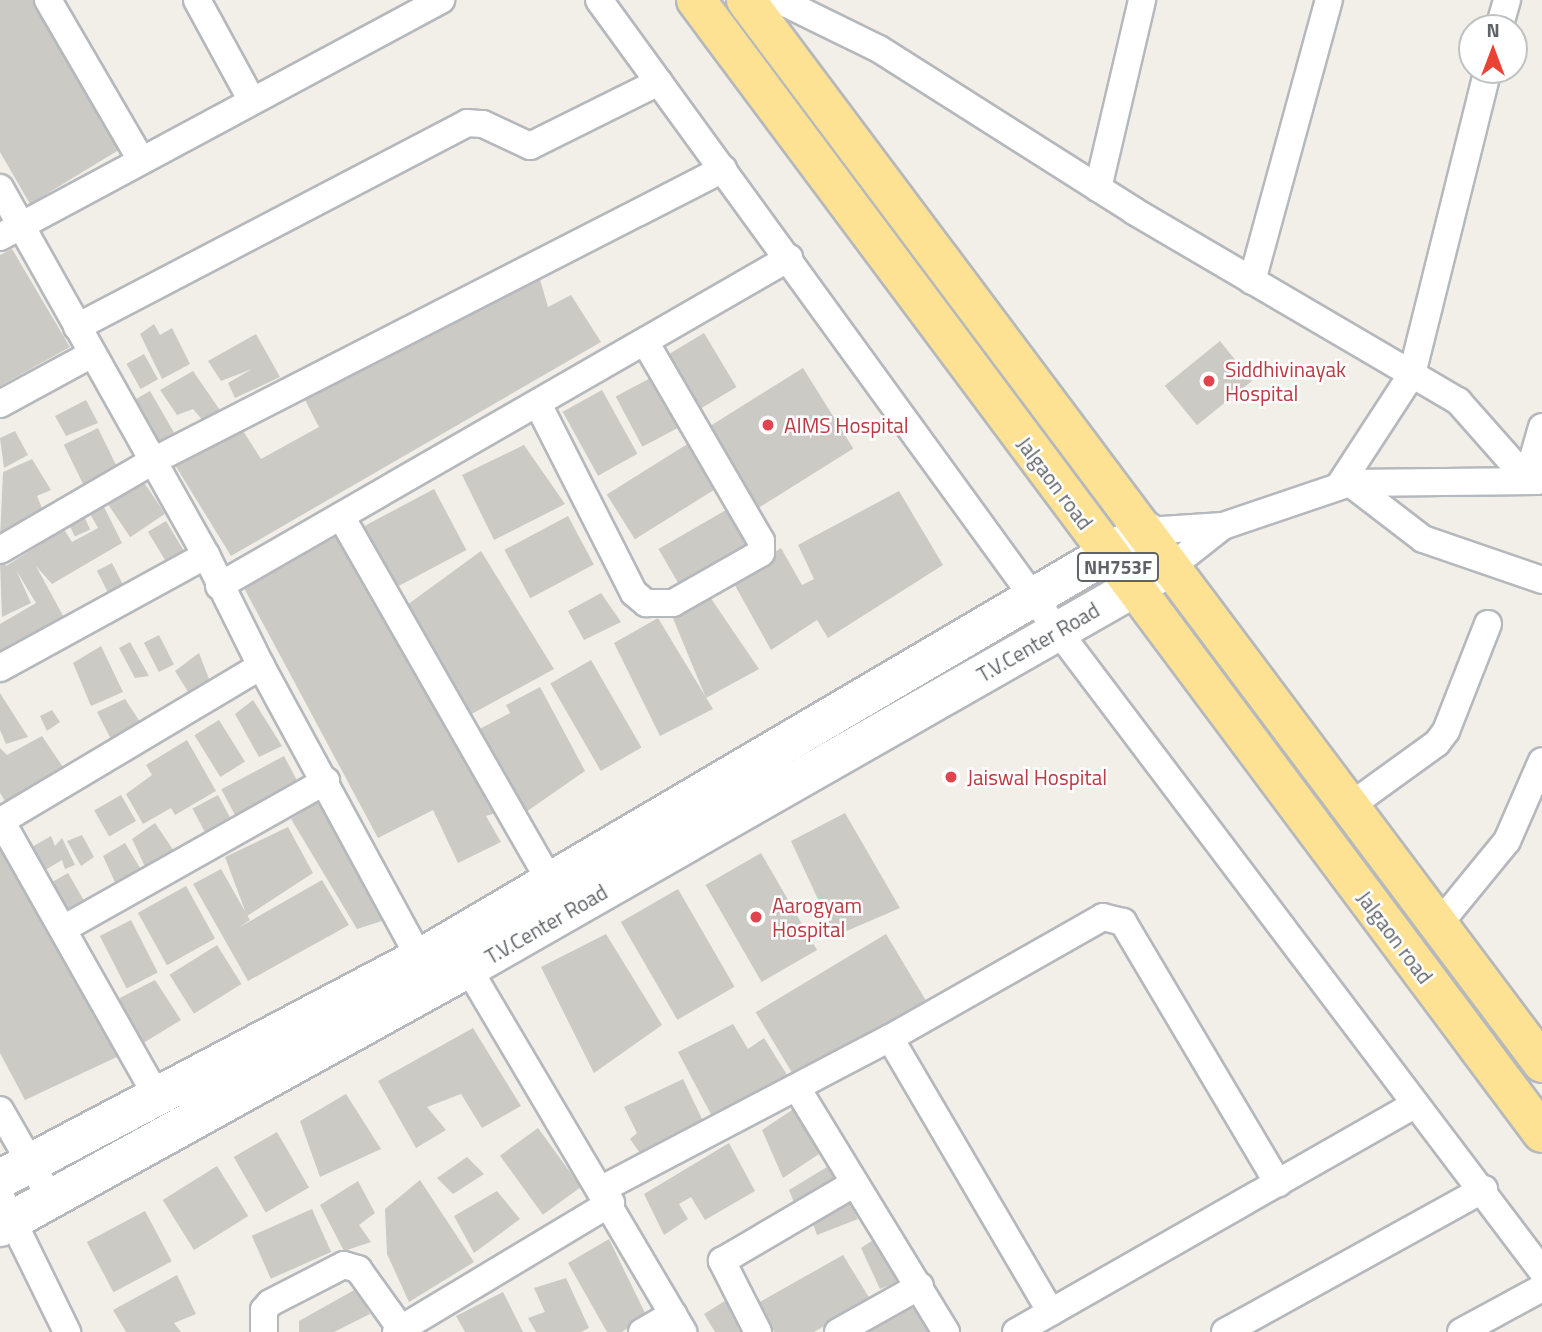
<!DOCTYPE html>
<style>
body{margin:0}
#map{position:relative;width:1542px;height:1332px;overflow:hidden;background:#f1efe8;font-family:"Titillium Web",sans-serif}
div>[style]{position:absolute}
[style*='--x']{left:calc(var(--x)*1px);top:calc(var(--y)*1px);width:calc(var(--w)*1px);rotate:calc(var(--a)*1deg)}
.building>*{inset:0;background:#cccac5;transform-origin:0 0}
.roads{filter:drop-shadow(2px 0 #b5b8bc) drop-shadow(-2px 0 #b5b8bc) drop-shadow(0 2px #b5b8bc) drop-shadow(0 -2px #b5b8bc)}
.street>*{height:26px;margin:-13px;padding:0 13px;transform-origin:13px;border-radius:13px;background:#fff}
.secondary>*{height:38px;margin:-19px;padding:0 19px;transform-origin:19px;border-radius:19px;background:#fff}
.highway>*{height:38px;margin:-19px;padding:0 19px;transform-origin:19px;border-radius:19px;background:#fde293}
.dots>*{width:19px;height:19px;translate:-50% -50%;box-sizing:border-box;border:4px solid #fff;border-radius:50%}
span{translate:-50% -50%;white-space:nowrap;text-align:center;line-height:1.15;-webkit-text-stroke:5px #fff;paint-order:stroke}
.shield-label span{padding:2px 5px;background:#fff;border:2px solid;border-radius:5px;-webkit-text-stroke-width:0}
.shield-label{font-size:19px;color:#5f6368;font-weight:700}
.health-label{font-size:21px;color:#be3a42}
.left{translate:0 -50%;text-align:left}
.street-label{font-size:21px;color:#5f6368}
.north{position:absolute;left:1458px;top:14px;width:70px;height:70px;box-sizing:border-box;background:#fff;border:2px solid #bfc1c3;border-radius:50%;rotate:0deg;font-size:19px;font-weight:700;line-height:28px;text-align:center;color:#5f6368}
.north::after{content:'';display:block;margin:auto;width:24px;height:32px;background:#ea4335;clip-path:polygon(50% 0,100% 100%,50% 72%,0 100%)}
</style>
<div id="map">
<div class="building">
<i style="clip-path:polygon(0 0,35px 0,122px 148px,30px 204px,0 152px)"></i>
<i style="clip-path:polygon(12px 249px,70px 347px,0 386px,0 255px)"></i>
<i style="clip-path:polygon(539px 276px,548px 307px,571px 295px,601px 342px,231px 556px,175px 465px,240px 426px,261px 459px,319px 427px,304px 398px)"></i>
<i style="clip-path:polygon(154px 324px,160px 335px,172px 328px,190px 364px,162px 379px,140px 334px)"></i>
<i style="left:704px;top:333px;width:63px;height:45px;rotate:59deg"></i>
<i style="clip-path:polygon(256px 334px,280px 377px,235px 398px,228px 383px,252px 369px,221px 381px,208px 361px)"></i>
<i style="left:1220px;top:341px;width:51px;height:71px;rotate:51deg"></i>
<i style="left:144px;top:354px;width:29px;height:20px;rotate:61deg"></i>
<i style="left:803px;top:368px;width:95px;height:116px;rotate:58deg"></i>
<i style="clip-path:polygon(193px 371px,224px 416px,205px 423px,193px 409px,177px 415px,160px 390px)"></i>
<i style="left:658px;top:374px;width:57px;height:48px;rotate:62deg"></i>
<i style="left:602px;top:390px;width:73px;height:45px;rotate:61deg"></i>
<i style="left:150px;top:391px;width:50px;height:25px;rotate:60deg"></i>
<i style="clip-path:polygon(86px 400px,98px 423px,66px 436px,55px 416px)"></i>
<i style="left:98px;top:428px;width:48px;height:38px;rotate:64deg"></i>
<i style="clip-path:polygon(15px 431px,28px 455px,4px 468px,0 438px)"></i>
<i style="left:689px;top:443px;width:53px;height:97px;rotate:58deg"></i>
<i style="clip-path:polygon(524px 445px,565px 504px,494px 540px,462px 475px)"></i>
<i style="clip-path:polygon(32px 459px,51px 490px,37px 496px,44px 513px,0 538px,3px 472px)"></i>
<i style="left:141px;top:478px;width:43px;height:42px;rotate:56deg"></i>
<i style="left:434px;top:489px;width:69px;height:82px;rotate:62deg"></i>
<i style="clip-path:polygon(899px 491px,943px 565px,828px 638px,817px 620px,771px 650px,732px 580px,781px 548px,802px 585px,814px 579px,798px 545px)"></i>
<i style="clip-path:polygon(101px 501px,122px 543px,52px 584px,36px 566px,67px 623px,0 661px,0 624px,36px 603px,16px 570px,31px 603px,2px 617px,0 562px,3px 559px,6px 566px,41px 544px,37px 537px,60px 523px,72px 542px,98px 528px,87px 508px)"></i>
<i style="left:726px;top:510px;width:46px;height:78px;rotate:60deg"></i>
<i style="left:83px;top:514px;width:17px;height:17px;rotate:65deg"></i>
<i style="left:568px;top:516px;width:55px;height:72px;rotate:62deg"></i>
<i style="left:166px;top:521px;width:37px;height:21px;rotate:59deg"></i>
<i style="clip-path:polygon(336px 535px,496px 813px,486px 816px,501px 842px,458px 863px,433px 810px,378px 838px,244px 588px)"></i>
<i style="clip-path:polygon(481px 551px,554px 669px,468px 716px,407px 605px)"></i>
<i style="left:112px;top:563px;width:33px;height:17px;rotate:63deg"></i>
<i style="clip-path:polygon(601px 593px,621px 622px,584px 640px,568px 611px)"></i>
<i style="clip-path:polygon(710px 597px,759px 669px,706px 698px,672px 616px)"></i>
<i style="clip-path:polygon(658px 618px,713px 709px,660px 736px,614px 643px)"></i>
<i style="left:159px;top:635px;width:33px;height:17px;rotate:63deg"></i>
<i style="clip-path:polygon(130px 642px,149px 676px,135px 678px,119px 648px)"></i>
<i style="clip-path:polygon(101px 646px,123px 692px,91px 706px,73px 663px)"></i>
<i style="clip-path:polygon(199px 653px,211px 684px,192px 698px,175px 671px)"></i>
<i style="left:591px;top:660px;width:101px;height:47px;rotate:60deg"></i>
<i style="clip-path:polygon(540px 687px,585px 771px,526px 812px,474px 732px,510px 713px,506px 705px)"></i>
<i style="clip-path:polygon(0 693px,28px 737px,6px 744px,0 730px)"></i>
<i style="clip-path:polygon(125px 699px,142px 725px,113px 743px,97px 712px)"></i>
<i style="clip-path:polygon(253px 700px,282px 746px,259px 757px,235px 714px)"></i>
<i style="clip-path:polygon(52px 710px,60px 722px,47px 731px,40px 716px)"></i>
<i style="left:219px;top:720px;width:49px;height:29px;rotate:58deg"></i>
<i style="clip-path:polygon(42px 736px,67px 773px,8px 806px,0 793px,0 748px,7px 755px)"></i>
<i style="clip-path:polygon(187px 740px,216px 791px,175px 815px,171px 808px,143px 824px,126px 794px,152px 775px,146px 765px)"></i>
<i style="left:284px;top:756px;width:34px;height:71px;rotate:62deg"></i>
<i style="left:121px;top:795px;width:30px;height:31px;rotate:60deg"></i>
<i style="left:218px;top:795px;width:32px;height:29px;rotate:62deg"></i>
<i style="clip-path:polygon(321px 800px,388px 919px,357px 929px,291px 819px)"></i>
<i style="clip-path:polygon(845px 813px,900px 908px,835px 936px,791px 841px)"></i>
<i style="clip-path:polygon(155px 823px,176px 854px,147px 871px,132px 839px)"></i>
<i style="clip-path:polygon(288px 827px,313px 873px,247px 916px,225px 857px)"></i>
<i style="clip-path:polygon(82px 835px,94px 857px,81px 866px,67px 841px)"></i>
<i style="clip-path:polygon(51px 836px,55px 846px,62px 838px,75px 865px,65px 869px,62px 860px,37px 875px,25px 851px)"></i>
<i style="clip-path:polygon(125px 843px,145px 876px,119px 891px,103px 856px)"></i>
<i style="clip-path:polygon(0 847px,119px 1056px,25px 1100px,0 1053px)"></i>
<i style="left:761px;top:853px;width:112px;height:64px;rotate:60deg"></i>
<i style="clip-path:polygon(221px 869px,250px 920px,238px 928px,322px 880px,349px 925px,248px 981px,193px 884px)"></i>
<i style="left:68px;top:873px;width:42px;height:27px;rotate:60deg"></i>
<i style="left:186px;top:886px;width:60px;height:55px;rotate:61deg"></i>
<i style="left:678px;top:889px;width:113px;height:66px;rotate:60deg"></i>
<i style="left:131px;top:920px;width:59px;height:35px;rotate:63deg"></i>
<i style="clip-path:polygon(606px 934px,662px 1025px,594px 1073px,541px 967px)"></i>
<i style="left:886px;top:934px;width:83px;height:152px;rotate:59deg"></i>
<i style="left:217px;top:945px;width:46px;height:56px;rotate:58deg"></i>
<i style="clip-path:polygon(155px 980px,181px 1020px,140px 1045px,116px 1000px)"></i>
<i style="clip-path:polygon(733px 1024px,748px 1049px,764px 1038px,789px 1078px,714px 1120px,678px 1052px)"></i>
<i style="clip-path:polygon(473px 1028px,521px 1106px,482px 1128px,461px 1094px,427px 1107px,446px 1130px,416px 1148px,378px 1081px)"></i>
<i style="clip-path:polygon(683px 1079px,703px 1121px,642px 1156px,630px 1139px,637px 1133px,624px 1107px)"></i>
<i style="clip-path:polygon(346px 1094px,381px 1149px,320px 1177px,300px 1121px)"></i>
<i style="clip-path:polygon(798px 1106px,825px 1150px,783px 1178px,762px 1130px)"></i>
<i style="left:538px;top:1128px;width:73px;height:47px;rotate:54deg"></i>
<i style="left:277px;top:1132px;width:64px;height:50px;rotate:60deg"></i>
<i style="clip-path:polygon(729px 1143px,755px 1191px,705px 1220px,691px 1197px,679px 1204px,688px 1219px,664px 1235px,644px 1194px)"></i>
<i style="clip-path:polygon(467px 1157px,484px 1174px,453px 1194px,437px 1178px)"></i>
<i style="clip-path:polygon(832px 1164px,844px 1181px,796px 1207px,789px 1190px)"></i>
<i style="left:217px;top:1166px;width:59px;height:64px;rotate:58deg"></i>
<i style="clip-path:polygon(420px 1180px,474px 1262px,409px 1302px,387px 1254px,385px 1209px)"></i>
<i style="clip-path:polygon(358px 1181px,375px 1213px,359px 1225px,371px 1242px,344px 1251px,320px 1205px)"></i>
<i style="clip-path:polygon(497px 1191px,520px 1219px,474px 1253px,454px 1216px)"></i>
<i style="clip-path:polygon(850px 1202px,858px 1219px,817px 1235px,813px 1224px)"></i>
<i style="left:312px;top:1209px;width:47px;height:66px;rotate:66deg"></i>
<i style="left:145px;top:1211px;width:57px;height:66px;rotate:62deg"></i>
<i style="clip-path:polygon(876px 1238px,900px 1281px,880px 1289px,861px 1248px)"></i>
<i style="clip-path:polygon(609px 1239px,646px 1315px,622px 1332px,607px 1332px,568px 1263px)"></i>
<i style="clip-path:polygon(843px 1255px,870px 1299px,814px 1332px,774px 1332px,758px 1303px)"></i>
<i style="clip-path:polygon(177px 1275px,196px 1314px,174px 1323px,181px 1332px,126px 1332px,113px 1310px)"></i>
<i style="clip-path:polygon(566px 1278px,589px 1328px,581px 1332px,536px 1332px,528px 1318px,545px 1312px,534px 1288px)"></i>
<i style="clip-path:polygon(356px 1289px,370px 1314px,334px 1332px,299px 1332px,299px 1321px)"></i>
<i style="clip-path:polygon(503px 1292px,523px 1332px,465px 1332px,456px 1316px)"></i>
<i style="clip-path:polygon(733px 1296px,751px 1332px,715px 1332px,704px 1314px)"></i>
<i style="clip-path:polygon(916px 1298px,933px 1332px,856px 1332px)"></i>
</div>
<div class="roads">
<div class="street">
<i style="--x:48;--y:0;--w:185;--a:59.8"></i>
<i style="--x:197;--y:0;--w:113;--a:61.4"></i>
<i style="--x:599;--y:0;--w:780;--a:53.97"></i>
<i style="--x:1058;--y:631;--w:802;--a:52.9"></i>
<i style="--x:779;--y:0;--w:111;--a:26.1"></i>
<i style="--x:879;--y:49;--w:302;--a:32.4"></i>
<i style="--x:1134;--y:211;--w:376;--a:30.4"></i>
<i style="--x:1458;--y:401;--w:104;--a:48.5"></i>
<i style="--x:1499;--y:28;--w:29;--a:-74"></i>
<i style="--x:0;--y:188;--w:421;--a:60.7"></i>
<i style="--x:206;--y:555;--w:124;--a:63.6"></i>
<i style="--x:261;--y:666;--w:349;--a:61.5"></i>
<i style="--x:1098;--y:188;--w:193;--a:-76.8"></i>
<i style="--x:0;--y:237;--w:501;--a:-28.25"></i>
<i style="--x:1252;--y:281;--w:291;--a:-74.7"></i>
<i style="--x:77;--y:327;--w:440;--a:-27.6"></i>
<i style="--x:467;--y:123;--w:16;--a:4"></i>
<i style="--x:483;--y:124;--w:52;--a:25.1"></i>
<i style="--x:530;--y:146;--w:144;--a:-26.4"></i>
<i style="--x:0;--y:404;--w:105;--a:-28.5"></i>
<i style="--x:538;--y:404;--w:212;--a:63.1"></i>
<i style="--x:634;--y:593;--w:16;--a:40"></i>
<i style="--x:646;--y:603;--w:27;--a:0"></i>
<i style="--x:673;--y:603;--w:101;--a:-29.6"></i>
<i style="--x:761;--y:553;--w:12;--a:-90"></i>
<i style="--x:761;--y:541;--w:230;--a:-120.2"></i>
<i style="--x:1527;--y:479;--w:54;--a:-73.9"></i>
<i style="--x:1350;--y:483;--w:92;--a:37.5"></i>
<i style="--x:1423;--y:539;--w:126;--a:19"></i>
<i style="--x:1339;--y:486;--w:134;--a:-56.9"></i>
<i style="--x:1412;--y:374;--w:313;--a:-76"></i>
<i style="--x:342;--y:518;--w:417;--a:60.2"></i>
<i style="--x:1146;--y:531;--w:77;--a:-3.7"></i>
<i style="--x:1223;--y:526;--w:134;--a:-18.7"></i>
<i style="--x:1350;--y:483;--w:187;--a:-0.6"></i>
<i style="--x:0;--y:550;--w:175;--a:-30.2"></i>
<i style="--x:151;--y:462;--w:643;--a:-27.12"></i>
<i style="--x:1172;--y:566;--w:65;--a:-38.1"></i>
<i style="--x:219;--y:586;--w:658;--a:-29.92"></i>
<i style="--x:0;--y:668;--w:235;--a:-28.7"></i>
<i style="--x:1350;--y:806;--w:107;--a:-35.9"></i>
<i style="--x:1437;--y:743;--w:15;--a:-53"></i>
<i style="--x:1446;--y:731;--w:115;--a:-68.6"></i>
<i style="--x:0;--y:819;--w:321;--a:60.5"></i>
<i style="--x:1;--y:821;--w:303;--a:-30.8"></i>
<i style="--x:1439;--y:924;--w:107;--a:-50.7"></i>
<i style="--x:1507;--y:841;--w:87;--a:-66.4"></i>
<i style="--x:63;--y:929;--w:302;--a:-29.4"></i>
<i style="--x:461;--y:956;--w:437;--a:59.4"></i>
<i style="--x:890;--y:1038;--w:318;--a:59.6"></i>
<i style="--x:797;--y:1088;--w:286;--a:58.6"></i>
<i style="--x:0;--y:1110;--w:106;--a:60.1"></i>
<i style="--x:602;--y:1189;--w:325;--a:-27.7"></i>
<i style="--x:890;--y:1038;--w:245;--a:-29.6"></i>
<i style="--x:1103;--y:917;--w:21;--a:14"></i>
<i style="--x:1123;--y:922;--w:304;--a:59.3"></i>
<i style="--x:0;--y:1195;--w:153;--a:63.9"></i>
<i style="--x:264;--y:1332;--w:22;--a:-90"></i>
<i style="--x:264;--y:1310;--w:9;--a:-49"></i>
<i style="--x:270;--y:1303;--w:83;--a:-27.2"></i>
<i style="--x:344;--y:1265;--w:15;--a:16"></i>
<i style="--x:358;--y:1269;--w:74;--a:54.4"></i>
<i style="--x:396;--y:1332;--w:251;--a:-31"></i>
<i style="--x:642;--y:1332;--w:36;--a:-30"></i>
<i style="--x:758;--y:1332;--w:80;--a:-116.9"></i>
<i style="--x:722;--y:1261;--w:154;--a:-30.4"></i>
<i style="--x:838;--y:1332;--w:94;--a:-29.3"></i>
<i style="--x:1016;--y:1332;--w:460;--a:-29.7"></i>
<i style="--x:1225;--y:1332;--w:296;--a:-28.9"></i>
<i style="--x:1461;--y:1332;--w:92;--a:-28.5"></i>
</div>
<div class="secondary">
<i style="--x:0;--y:1179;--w:491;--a:-27.8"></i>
<i style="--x:434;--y:950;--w:826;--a:-30.48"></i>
<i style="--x:0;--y:1227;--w:537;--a:-28.95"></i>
<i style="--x:470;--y:967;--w:808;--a:-29.74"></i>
</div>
<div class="highway">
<i style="--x:696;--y:0;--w:1414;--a:53.25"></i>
<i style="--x:746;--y:0;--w:1328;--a:53.17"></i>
</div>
</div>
<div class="dots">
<i style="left:1209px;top:381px;background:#e0444e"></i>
<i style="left:768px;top:425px;background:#e0444e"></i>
<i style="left:951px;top:777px;background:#e0444e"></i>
<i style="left:756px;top:917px;background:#e0444e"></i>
</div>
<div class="shield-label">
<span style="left:1118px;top:567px">NH753F</span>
</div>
<div class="health-label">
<span class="left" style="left:1225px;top:381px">Siddhivinayak<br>Hospital</span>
<span class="left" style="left:784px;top:425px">AIMS Hospital</span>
<span class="left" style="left:967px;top:777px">Jaiswal Hospital</span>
<span class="left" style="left:772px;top:917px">Aarogyam<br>Hospital</span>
</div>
<div class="street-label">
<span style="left:1055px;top:483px;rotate:53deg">Jalgaon road</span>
<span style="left:1038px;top:642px;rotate:-30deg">T.V.Center Road</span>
<span style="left:546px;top:924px;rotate:-30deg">T.V.Center Road</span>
<span style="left:1395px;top:937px;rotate:53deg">Jalgaon road</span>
</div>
<div class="north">N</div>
</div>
